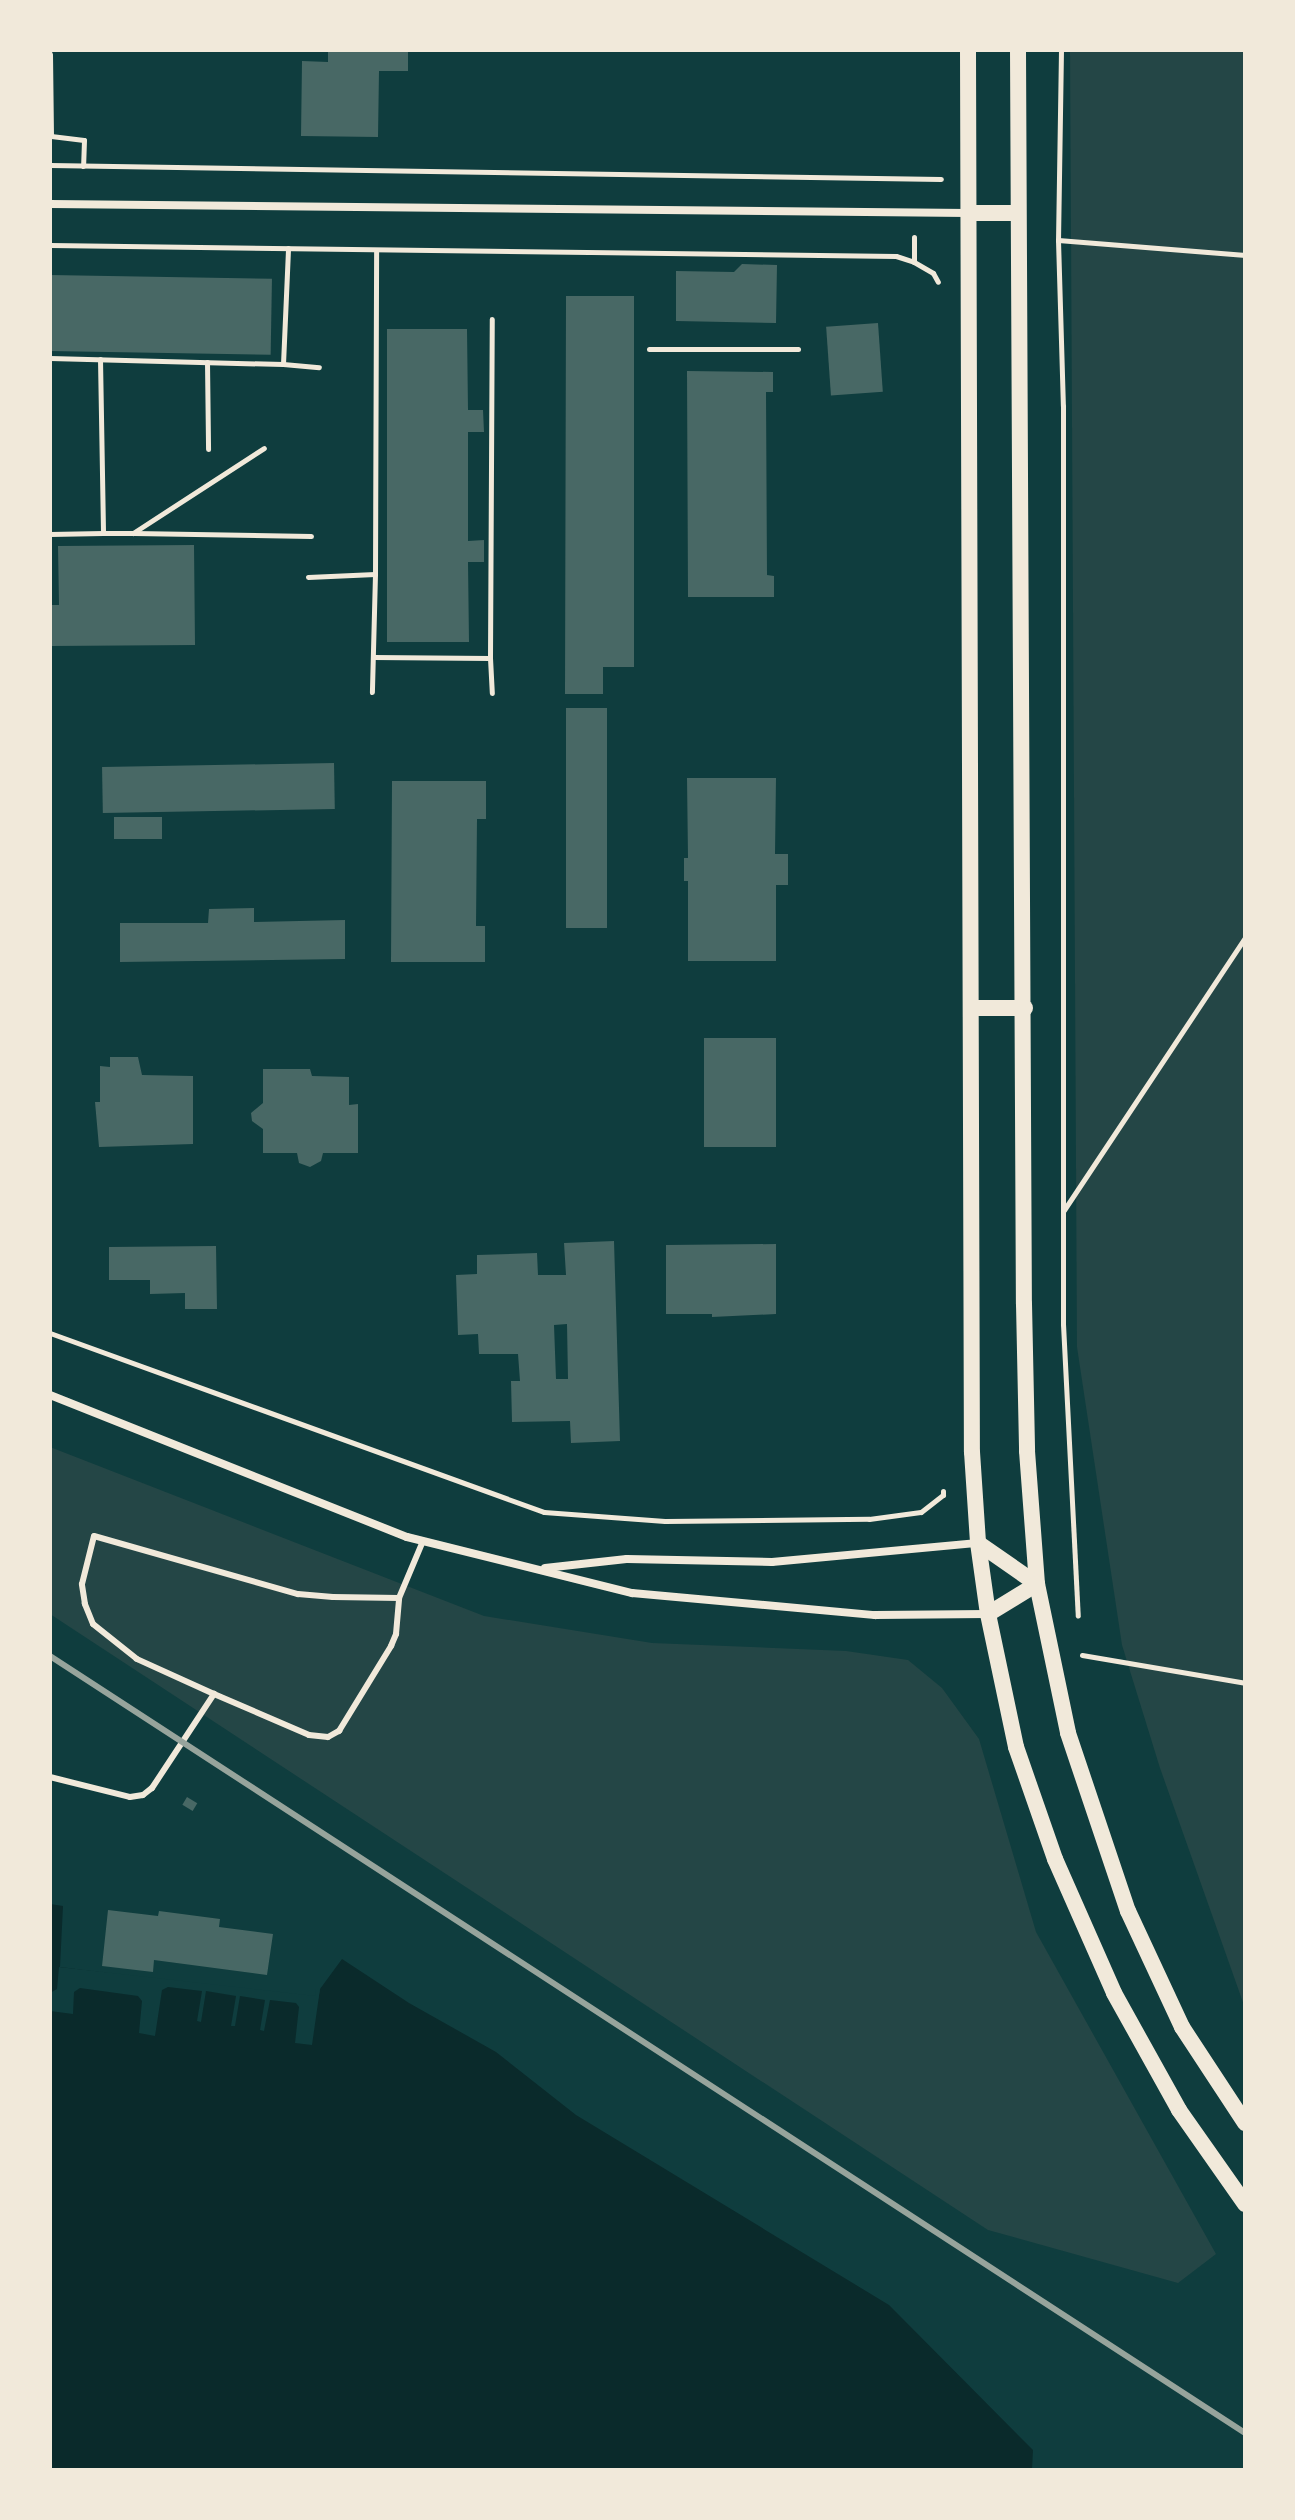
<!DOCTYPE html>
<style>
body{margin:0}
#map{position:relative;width:1295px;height:2520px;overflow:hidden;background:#0f3d3e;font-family:"Golos Text",sans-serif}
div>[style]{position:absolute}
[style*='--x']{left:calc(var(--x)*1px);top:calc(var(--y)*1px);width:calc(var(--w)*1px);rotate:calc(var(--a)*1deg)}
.green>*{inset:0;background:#244646}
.water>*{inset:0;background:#0a2a2b}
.pier>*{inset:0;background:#0f3d3e}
.building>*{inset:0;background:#486865;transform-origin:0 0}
.path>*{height:5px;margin:-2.5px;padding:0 2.5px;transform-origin:2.5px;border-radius:2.5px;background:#f1e9da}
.service>*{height:6px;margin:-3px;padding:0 3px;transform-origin:3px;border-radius:3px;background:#f1e9da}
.minor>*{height:8px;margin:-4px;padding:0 4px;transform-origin:4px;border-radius:4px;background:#f1e9da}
.secondary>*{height:16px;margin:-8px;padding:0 8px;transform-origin:8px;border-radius:8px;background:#f1e9da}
.rail>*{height:6px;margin:-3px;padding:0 3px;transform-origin:3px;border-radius:3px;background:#97a49c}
span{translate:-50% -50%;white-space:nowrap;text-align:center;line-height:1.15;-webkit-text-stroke:7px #f1e9da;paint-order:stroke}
.frame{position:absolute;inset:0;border:52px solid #f1e9da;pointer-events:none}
</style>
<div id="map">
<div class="green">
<i style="clip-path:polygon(1070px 50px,1245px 50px,1245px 2008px,1160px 1768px,1122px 1645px,1077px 1347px)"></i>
<i style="clip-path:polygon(50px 1447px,484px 1616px,652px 1643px,846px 1651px,908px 1660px,942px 1688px,979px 1739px,1036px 1932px,1216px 2254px,1178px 2283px,988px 2230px,50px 1614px)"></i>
</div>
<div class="water">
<i style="clip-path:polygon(50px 1904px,63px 1906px,60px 1967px,318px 2000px,320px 1989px,342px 1959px,409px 2003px,496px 2052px,576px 2115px,889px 2305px,1033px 2450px,1032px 2470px,50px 2470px)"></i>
</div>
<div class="pier">
<i style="clip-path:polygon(59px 1967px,315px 1996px,316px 1989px,320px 1989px,312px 2045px,295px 2043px,299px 2007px,296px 2003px,270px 2000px,264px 2031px,260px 2030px,265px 2000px,240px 1996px,235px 2026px,231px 2026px,236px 1996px,206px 1991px,201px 2022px,197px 2021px,202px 1991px,168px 1987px,162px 1990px,155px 2036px,139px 2033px,142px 2001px,138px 1996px,80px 1988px,74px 1992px,73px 2014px,50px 2011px,50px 1993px,57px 1989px)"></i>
</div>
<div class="building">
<i style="clip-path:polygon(328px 50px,408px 50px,408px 71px,379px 71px,378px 137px,301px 136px,302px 61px,328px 62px)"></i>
<i style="clip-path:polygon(742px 264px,777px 265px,776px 323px,676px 321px,676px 271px,734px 272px)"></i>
<i style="left:50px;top:275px;width:222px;height:76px;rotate:1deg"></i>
<i style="clip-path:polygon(566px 296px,634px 296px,634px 667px,603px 667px,603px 694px,565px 694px)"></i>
<i style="left:878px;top:323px;width:69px;height:52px;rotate:86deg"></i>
<i style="clip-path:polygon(387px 329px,467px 329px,468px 410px,483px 410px,484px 432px,468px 432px,468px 541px,484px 540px,484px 562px,468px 562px,469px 642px,387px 642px)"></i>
<i style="clip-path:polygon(687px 371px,773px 372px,773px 392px,766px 392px,767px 575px,774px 576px,774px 597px,688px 597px)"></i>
<i style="clip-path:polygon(194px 545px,195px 645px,50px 646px,50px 605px,59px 605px,58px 546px)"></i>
<i style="left:566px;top:708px;width:41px;height:220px"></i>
<i style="left:334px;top:763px;width:46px;height:232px;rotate:89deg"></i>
<i style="clip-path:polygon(687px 778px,776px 778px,775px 854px,788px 854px,788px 885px,776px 885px,776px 961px,688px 961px,688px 881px,684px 881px,684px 858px,688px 858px)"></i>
<i style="clip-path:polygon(392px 781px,486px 781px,486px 819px,477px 819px,476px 926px,485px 926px,485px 962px,391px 962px)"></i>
<i style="left:114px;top:817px;width:48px;height:22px"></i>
<i style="clip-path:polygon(254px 908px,254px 922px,345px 920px,345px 959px,120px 962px,120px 923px,208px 923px,209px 909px)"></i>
<i style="left:704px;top:1038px;width:72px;height:109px"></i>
<i style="clip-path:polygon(110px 1057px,138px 1057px,142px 1075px,193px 1076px,193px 1144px,99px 1147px,95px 1102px,100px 1102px,100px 1066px,110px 1067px)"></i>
<i style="clip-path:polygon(263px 1069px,310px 1069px,312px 1076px,349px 1077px,349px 1105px,358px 1104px,358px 1153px,323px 1153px,321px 1161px,310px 1167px,299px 1163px,297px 1153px,263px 1153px,263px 1129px,252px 1121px,251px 1113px,263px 1103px)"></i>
<i style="clip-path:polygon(evenodd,614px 1241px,620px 1441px,571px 1443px,570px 1421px,512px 1422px,511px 1381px,520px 1381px,518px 1354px,479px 1354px,478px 1334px,458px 1335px,456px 1275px,477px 1274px,477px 1255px,537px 1253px,538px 1275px,566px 1275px,564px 1243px,614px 1241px,567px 1324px,568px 1379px,556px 1379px,554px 1325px,567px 1324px)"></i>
<i style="clip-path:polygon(776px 1244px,776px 1314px,712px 1317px,712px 1314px,666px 1314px,666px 1245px)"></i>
<i style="clip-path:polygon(216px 1246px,217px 1309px,185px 1309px,185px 1293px,150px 1294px,150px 1280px,109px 1280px,109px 1247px)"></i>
<i style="left:187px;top:1797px;width:12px;height:9px;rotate:31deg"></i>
<i style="clip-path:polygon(108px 1910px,158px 1916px,159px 1911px,220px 1919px,219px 1927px,273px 1934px,267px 1975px,154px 1960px,153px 1972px,102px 1966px)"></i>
</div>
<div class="path">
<i style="--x:1061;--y:50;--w:190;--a:90.9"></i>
<i style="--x:1058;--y:240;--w:166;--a:88.3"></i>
<i style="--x:1063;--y:406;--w:918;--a:90"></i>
<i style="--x:1063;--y:1324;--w:292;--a:87.1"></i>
<i style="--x:50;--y:54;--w:82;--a:89.3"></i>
<i style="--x:51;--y:136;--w:33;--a:7"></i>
<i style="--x:84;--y:140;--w:26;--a:92"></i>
<i style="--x:50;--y:165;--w:891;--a:0.9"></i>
<i style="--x:914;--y:237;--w:25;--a:90"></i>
<i style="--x:914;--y:262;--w:22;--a:30"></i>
<i style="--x:933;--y:273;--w:10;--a:61"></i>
<i style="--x:1058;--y:240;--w:188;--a:4.6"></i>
<i style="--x:50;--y:245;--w:846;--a:0.74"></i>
<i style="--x:896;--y:256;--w:19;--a:18"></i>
<i style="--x:649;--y:349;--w:149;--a:0"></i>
<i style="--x:50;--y:358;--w:233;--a:1.5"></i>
<i style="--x:283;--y:364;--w:116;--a:-87.5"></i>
<i style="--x:100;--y:359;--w:174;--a:89"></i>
<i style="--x:103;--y:533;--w:30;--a:0"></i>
<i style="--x:133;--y:533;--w:156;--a:-33"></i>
<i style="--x:207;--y:362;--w:87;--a:89.3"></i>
<i style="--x:283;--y:364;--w:36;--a:5"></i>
<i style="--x:134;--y:533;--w:177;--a:1"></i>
<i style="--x:50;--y:534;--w:53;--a:-1.1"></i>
<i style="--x:375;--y:574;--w:324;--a:-89.8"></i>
<i style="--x:308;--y:577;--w:67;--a:-2.6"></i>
<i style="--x:375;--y:574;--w:118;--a:91.5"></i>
<i style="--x:373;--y:657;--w:117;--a:0.5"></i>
<i style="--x:490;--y:658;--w:339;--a:-89.7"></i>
<i style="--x:490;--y:658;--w:35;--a:87"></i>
<i style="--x:1064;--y:1210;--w:327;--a:-56.4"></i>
<i style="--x:50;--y:1333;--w:525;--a:19.92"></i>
<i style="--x:544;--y:1512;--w:121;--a:4.3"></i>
<i style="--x:665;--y:1521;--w:204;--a:-0.6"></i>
<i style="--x:869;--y:1519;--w:52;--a:-7.7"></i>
<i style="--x:921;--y:1512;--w:28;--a:-38"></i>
<i style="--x:943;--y:1495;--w:4;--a:-90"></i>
<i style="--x:1082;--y:1655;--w:165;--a:9.7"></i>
</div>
<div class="service">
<i style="--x:214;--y:1694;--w:103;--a:23.3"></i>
<i style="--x:309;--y:1735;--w:19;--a:6"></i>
<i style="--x:328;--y:1737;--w:13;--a:-29"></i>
<i style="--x:339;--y:1731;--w:100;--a:-58.5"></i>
<i style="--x:391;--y:1646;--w:13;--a:-67"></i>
<i style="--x:396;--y:1634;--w:36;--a:-85"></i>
<i style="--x:50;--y:1777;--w:82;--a:14"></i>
<i style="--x:130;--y:1797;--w:13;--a:-9"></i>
<i style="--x:143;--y:1795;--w:11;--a:-38"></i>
<i style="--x:152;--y:1788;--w:113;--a:-56.6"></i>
<i style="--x:214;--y:1694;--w:85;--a:-155.6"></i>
<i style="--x:137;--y:1659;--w:56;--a:-141.5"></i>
<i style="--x:93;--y:1624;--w:22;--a:-112"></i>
<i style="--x:85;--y:1604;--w:20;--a:-99"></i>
<i style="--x:82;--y:1584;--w:49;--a:-76"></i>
<i style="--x:94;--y:1536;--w:212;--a:15.9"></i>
<i style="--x:298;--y:1594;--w:35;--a:5"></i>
<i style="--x:333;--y:1597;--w:66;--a:0.9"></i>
<i style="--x:399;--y:1598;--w:62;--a:-67.2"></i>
</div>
<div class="minor">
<i style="--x:50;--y:204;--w:918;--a:0.56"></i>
<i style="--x:50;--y:1395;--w:384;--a:21.7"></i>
<i style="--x:407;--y:1537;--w:232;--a:14"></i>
<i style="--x:632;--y:1593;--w:244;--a:5.2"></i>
<i style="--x:875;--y:1615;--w:112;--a:-0.5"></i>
<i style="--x:545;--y:1568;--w:82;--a:-6.3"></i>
<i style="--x:627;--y:1559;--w:145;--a:1.2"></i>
<i style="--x:772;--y:1562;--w:207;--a:-5.3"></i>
</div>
<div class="secondary">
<i style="--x:968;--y:50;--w:1402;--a:89.84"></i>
<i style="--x:972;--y:1452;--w:91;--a:86.2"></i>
<i style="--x:978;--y:1543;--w:72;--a:82"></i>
<i style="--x:988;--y:1614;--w:136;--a:78.1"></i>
<i style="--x:1016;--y:1747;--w:119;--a:70.8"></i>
<i style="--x:1055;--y:1859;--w:146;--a:66.2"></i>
<i style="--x:1114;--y:1993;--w:134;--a:60.9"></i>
<i style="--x:1179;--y:2110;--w:115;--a:54.9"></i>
<i style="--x:1018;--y:50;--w:1254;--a:89.73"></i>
<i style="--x:1024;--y:1304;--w:147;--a:88.8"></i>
<i style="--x:1027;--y:1451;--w:133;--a:85.7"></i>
<i style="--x:1037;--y:1584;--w:152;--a:78.2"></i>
<i style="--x:1068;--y:1733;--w:188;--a:71.4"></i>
<i style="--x:1128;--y:1911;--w:128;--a:65"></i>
<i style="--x:1182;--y:2027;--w:115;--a:56.7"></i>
<i style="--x:969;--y:213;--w:47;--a:0"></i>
<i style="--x:971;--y:1008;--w:54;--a:0"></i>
<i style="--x:978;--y:1543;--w:72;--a:34.8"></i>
<i style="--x:988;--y:1614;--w:57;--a:-31.5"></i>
</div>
<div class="rail">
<i style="--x:50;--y:1656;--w:1425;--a:33.03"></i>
</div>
<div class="frame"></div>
</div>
